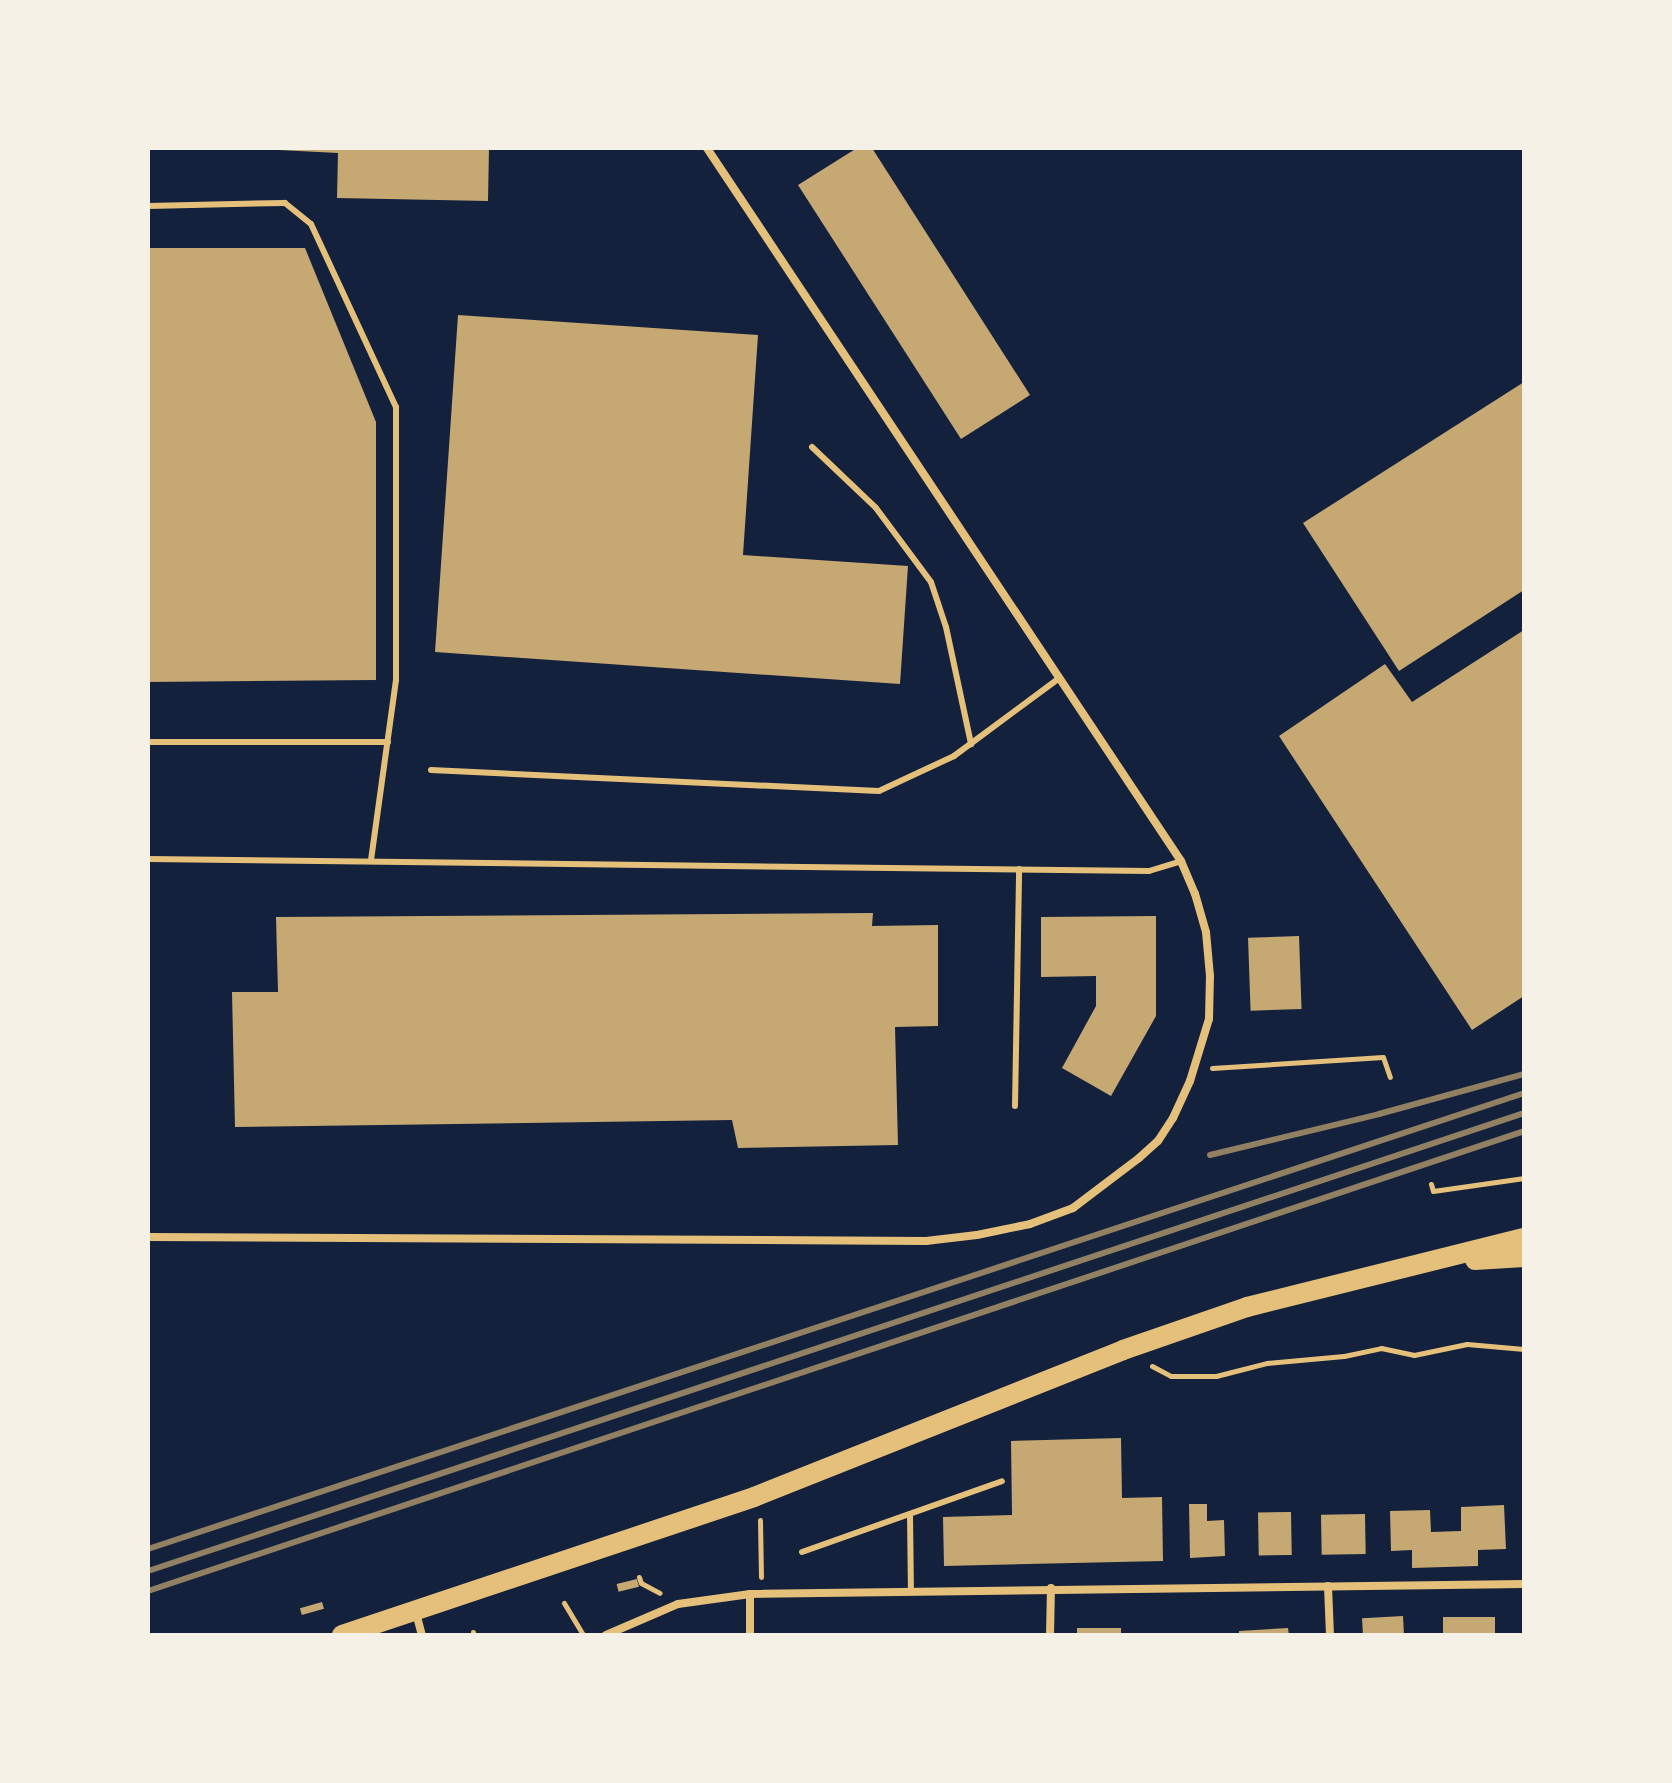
<!DOCTYPE html>
<style>
body{margin:0}
#map{position:relative;width:1672px;height:1783px;overflow:hidden;background:#14213d;font-family:"DM Sans",sans-serif}
div>[style]{position:absolute}
[style*='--x']{left:calc(var(--x)*1px);top:calc(var(--y)*1px);width:calc(var(--w)*1px);rotate:calc(var(--a)*1deg)}
.building>*{inset:0;background:#c6a872;transform-origin:0 0}
.path>*{height:5px;margin:-2.5px;padding:0 2.5px;transform-origin:2.5px;border-radius:2.5px;background:#e5c07b}
.service>*{height:6px;margin:-3px;padding:0 3px;transform-origin:3px;border-radius:3px;background:#e5c07b}
.minor>*{height:8px;margin:-4px;padding:0 4px;transform-origin:4px;border-radius:4px;background:#e5c07b}
.primary>*{height:20px;margin:-10px;padding:0 10px;transform-origin:10px;border-radius:10px;background:#e5c07b}
.rail>*{height:6px;margin:-3px;padding:0 3px;transform-origin:3px;border-radius:3px;background:#918062}
span{translate:-50% -50%;white-space:nowrap;text-align:center;line-height:1.15;-webkit-text-stroke:6px #f6f1e7;paint-order:stroke}
.frame{position:absolute;inset:0;border:150px solid #f6f1e7;pointer-events:none}
</style>
<div id="map">
<div class="building">
<i style="clip-path:polygon(242px 148px,489px 148px,488px 201px,337px 198px,338px 153px)"></i>
<i style="clip-path:polygon(857px 148px,872px 148px,1030px 395px,961px 439px,798px 185px)"></i>
<i style="clip-path:polygon(148px 248px,305px 248px,376px 422px,376px 680px,148px 682px)"></i>
<i style="clip-path:polygon(458px 315px,758px 335px,743px 555px,908px 566px,900px 684px,435px 652px)"></i>
<i style="clip-path:polygon(1524px 382px,1524px 590px,1399px 671px,1303px 523px)"></i>
<i style="clip-path:polygon(1524px 630px,1524px 996px,1472px 1030px,1279px 736px,1385px 664px,1412px 702px)"></i>
<i style="clip-path:polygon(873px 913px,872px 926px,938px 925px,938px 1026px,895px 1027px,898px 1145px,738px 1148px,732px 1120px,235px 1127px,232px 992px,278px 992px,276px 917px)"></i>
<i style="clip-path:polygon(1156px 916px,1156px 1016px,1111px 1096px,1062px 1068px,1096px 1006px,1096px 976px,1041px 977px,1041px 917px)"></i>
<i style="left:1299px;top:936px;width:73px;height:51px;rotate:88deg"></i>
<i style="clip-path:polygon(1121px 1438px,1122px 1498px,1162px 1497px,1163px 1561px,944px 1566px,943px 1517px,1012px 1515px,1011px 1441px)"></i>
<i style="clip-path:polygon(1189px 1504px,1207px 1504px,1207px 1521px,1224px 1520px,1225px 1556px,1190px 1558px)"></i>
<i style="clip-path:polygon(1504px 1505px,1506px 1549px,1478px 1550px,1478px 1566px,1412px 1568px,1412px 1550px,1391px 1551px,1390px 1511px,1430px 1510px,1431px 1532px,1461px 1531px,1461px 1507px)"></i>
<i style="left:1291px;top:1512px;width:43px;height:33px;rotate:89deg"></i>
<i style="left:1365px;top:1514px;width:40px;height:44px;rotate:89deg"></i>
<i style="left:637px;top:1579px;width:8px;height:21px;rotate:76deg"></i>
<i style="left:322px;top:1602px;width:7px;height:23px;rotate:74deg"></i>
<i style="left:1403px;top:1616px;width:19px;height:41px;rotate:87deg"></i>
<i style="left:1495px;top:1617px;width:18px;height:52px;rotate:90deg"></i>
<i style="left:1077px;top:1628px;width:44px;height:7px"></i>
<i style="clip-path:polygon(1288px 1628px,1289px 1635px,1239px 1635px,1239px 1631px)"></i>
</div>
<div class="path">
<i style="--x:1212;--y:1068;--w:171;--a:-3.7"></i>
<i style="--x:1383;--y:1057;--w:21;--a:71"></i>
<i style="--x:1431;--y:1184;--w:7;--a:74"></i>
<i style="--x:1433;--y:1191;--w:92;--a:-8.1"></i>
<i style="--x:1152;--y:1366;--w:21;--a:28"></i>
<i style="--x:1171;--y:1376;--w:45;--a:0"></i>
<i style="--x:1216;--y:1376;--w:53;--a:-14.3"></i>
<i style="--x:1267;--y:1363;--w:77;--a:-5.2"></i>
<i style="--x:1344;--y:1356;--w:38;--a:-12"></i>
<i style="--x:1381;--y:1348;--w:34;--a:12"></i>
<i style="--x:1414;--y:1355;--w:54;--a:-11.7"></i>
<i style="--x:1467;--y:1344;--w:57;--a:5"></i>
<i style="--x:760;--y:1520;--w:57;--a:89"></i>
<i style="--x:639;--y:1577;--w:6;--a:72"></i>
<i style="--x:641;--y:1583;--w:21;--a:28"></i>
<i style="--x:564;--y:1603;--w:37;--a:59"></i>
<i style="--x:473;--y:1632;--w:3;--a:72"></i>
</div>
<div class="service">
<i style="--x:148;--y:206;--w:137;--a:-1.3"></i>
<i style="--x:285;--y:203;--w:33;--a:39"></i>
<i style="--x:311;--y:224;--w:202;--a:65.1"></i>
<i style="--x:396;--y:407;--w:273;--a:90"></i>
<i style="--x:396;--y:680;--w:182;--a:97.9"></i>
<i style="--x:812;--y:447;--w:88;--a:43.6"></i>
<i style="--x:876;--y:508;--w:92;--a:53.4"></i>
<i style="--x:931;--y:582;--w:47;--a:71.6"></i>
<i style="--x:946;--y:627;--w:120;--a:77.9"></i>
<i style="--x:148;--y:742;--w:240;--a:0"></i>
<i style="--x:431;--y:770;--w:448;--a:2.7"></i>
<i style="--x:879;--y:791;--w:83;--a:-25"></i>
<i style="--x:954;--y:756;--w:129;--a:-36.5"></i>
<i style="--x:148;--y:859;--w:1001;--a:0.69"></i>
<i style="--x:1149;--y:871;--w:34;--a:-17"></i>
<i style="--x:1015;--y:1106;--w:237;--a:-89"></i>
<i style="--x:910;--y:1514;--w:77;--a:89.3"></i>
<i style="--x:802;--y:1552;--w:212;--a:-19.5"></i>
</div>
<div class="minor">
<i style="--x:148;--y:1237;--w:778;--a:0.29"></i>
<i style="--x:926;--y:1241;--w:51;--a:-6.7"></i>
<i style="--x:977;--y:1235;--w:54;--a:-11.7"></i>
<i style="--x:1030;--y:1224;--w:46;--a:-20.4"></i>
<i style="--x:1073;--y:1208;--w:83;--a:-37.1"></i>
<i style="--x:1139;--y:1158;--w:25;--a:-42"></i>
<i style="--x:1158;--y:1141;--w:27;--a:-57"></i>
<i style="--x:1173;--y:1118;--w:41;--a:-65.3"></i>
<i style="--x:1190;--y:1081;--w:65;--a:-73"></i>
<i style="--x:1209;--y:1019;--w:43;--a:-88.7"></i>
<i style="--x:1210;--y:976;--w:44;--a:-95.2"></i>
<i style="--x:1206;--y:932;--w:40;--a:-106"></i>
<i style="--x:1195;--y:894;--w:36;--a:-113"></i>
<i style="--x:1181;--y:861;--w:856;--a:-123.62"></i>
<i style="--x:1328;--y:1586;--w:49;--a:87.7"></i>
<i style="--x:750;--y:1594;--w:41;--a:90"></i>
<i style="--x:416;--y:1613;--w:23;--a:75"></i>
<i style="--x:606;--y:1635;--w:78;--a:-23.3"></i>
<i style="--x:678;--y:1604;--w:73;--a:-7.9"></i>
<i style="--x:750;--y:1594;--w:774;--a:-0.74"></i>
<i style="--x:1050;--y:1635;--w:47;--a:-88.8"></i>
</div>
<div class="primary">
<i style="--x:1475;--y:1260;--w:49;--a:-3.5"></i>
<i style="--x:342;--y:1635;--w:434;--a:-18.5"></i>
<i style="--x:754;--y:1497;--w:397;--a:-21.7"></i>
<i style="--x:1123;--y:1350;--w:131;--a:-19.1"></i>
<i style="--x:1247;--y:1307;--w:285;--a:-14"></i>
</div>
<div class="rail">
<i style="--x:1210;--y:1155;--w:174;--a:-13.6"></i>
<i style="--x:1379;--y:1114;--w:150;--a:-15.4"></i>
<i style="--x:148;--y:1549;--w:1450;--a:-18.33"></i>
<i style="--x:148;--y:1571;--w:1450;--a:-18.41"></i>
<i style="--x:148;--y:1591;--w:1451;--a:-18.48"></i>
</div>
<div class="frame"></div>
</div>
